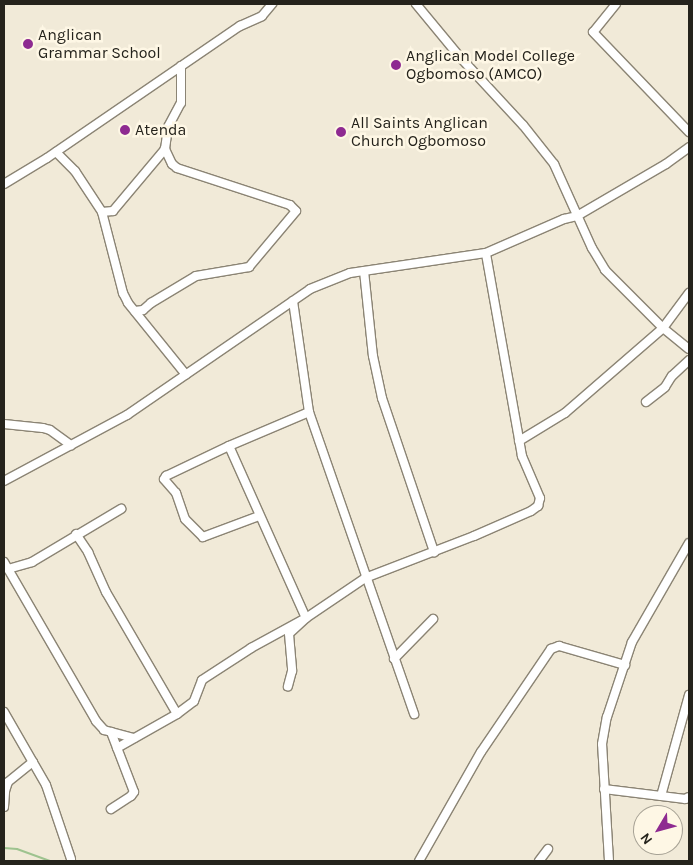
<!DOCTYPE html>
<style>
body{margin:0}
#map{position:relative;width:693px;height:865px;overflow:hidden;background:#f1ead8;font-family:Karla,sans-serif}
div>[style]{position:absolute}
[style*='--x']{left:calc(var(--x)*1px);top:calc(var(--y)*1px);width:calc(var(--w)*1px);rotate:calc(var(--a)*1deg)}
.stream>*{height:2px;margin:-1px;padding:0 1px;transform-origin:1px;border-radius:1px;background:#9ec38f}
.roads{filter:drop-shadow(1px 0 #8b8474) drop-shadow(-1px 0 #8b8474) drop-shadow(0 1px #8b8474) drop-shadow(0 -1px #8b8474)}
.minor>*{height:8px;margin:-4px;padding:0 4px;transform-origin:4px;border-radius:4px;background:#fff}
.dots>*{width:14px;height:14px;translate:-50% -50%;box-sizing:border-box;border:2px solid #fef7e5;border-radius:50%}
span{translate:-50% -50%;white-space:nowrap;text-align:center;line-height:1.15;-webkit-text-stroke:5px #fef7e5;paint-order:stroke}
.poi-label{font-size:16px;color:#25231c}
.left{translate:0 -50%;text-align:left}
.frame{position:absolute;inset:0;border:5px solid #25231c;pointer-events:none}
.north{position:absolute;left:633px;top:805px;width:50px;height:50px;box-sizing:border-box;background:#fef7e5;border:1px solid #a7a295;border-radius:50%;rotate:233deg;font-size:14px;font-weight:700;line-height:20px;text-align:center;color:#25231c}
.north::after{content:'';display:block;margin:auto;width:18px;height:22px;background:#8e2a91;clip-path:polygon(50% 0,100% 100%,50% 72%,0 100%)}
</style>
<div id="map">
<div class="stream">
<i style="--x:4;--y:848;--w:13;--a:4"></i>
<i style="--x:17;--y:849;--w:35;--a:20"></i>
</div>
<div class="roads">
<div class="minor">
<i style="--x:416;--y:4;--w:67;--a:50.4"></i>
<i style="--x:459;--y:56;--w:94;--a:47.2"></i>
<i style="--x:523;--y:125;--w:50;--a:51.5"></i>
<i style="--x:554;--y:164;--w:92;--a:65.7"></i>
<i style="--x:592;--y:248;--w:26;--a:59"></i>
<i style="--x:605;--y:270;--w:82;--a:45"></i>
<i style="--x:663;--y:328;--w:33;--a:39"></i>
<i style="--x:616;--y:4;--w:36;--a:129"></i>
<i style="--x:593;--y:32;--w:139;--a:46.2"></i>
<i style="--x:56;--y:152;--w:27;--a:45"></i>
<i style="--x:75;--y:171;--w:49;--a:56.6"></i>
<i style="--x:102;--y:212;--w:84;--a:75.5"></i>
<i style="--x:123;--y:293;--w:11;--a:63"></i>
<i style="--x:128;--y:303;--w:92;--a:51.1"></i>
<i style="--x:4;--y:184;--w:50;--a:-31.2"></i>
<i style="--x:47;--y:158;--w:234;--a:-34.4"></i>
<i style="--x:240;--y:26;--w:24;--a:-24"></i>
<i style="--x:262;--y:16;--w:16;--a:-50"></i>
<i style="--x:102;--y:212;--w:11;--a:-5"></i>
<i style="--x:113;--y:211;--w:81;--a:-50"></i>
<i style="--x:364;--y:271;--w:85;--a:84"></i>
<i style="--x:373;--y:356;--w:43;--a:77.9"></i>
<i style="--x:382;--y:398;--w:163;--a:71.3"></i>
<i style="--x:293;--y:301;--w:112;--a:81.8"></i>
<i style="--x:309;--y:412;--w:320;--a:70.8"></i>
<i style="--x:135;--y:311;--w:8;--a:-7"></i>
<i style="--x:143;--y:310;--w:11;--a:-41"></i>
<i style="--x:151;--y:303;--w:52;--a:-31"></i>
<i style="--x:196;--y:276;--w:54;--a:-9.6"></i>
<i style="--x:249;--y:267;--w:73;--a:-50"></i>
<i style="--x:296;--y:211;--w:8;--a:-135"></i>
<i style="--x:290;--y:205;--w:119;--a:-161.9"></i>
<i style="--x:177;--y:168;--w:6;--a:-141"></i>
<i style="--x:172;--y:164;--w:17;--a:-115"></i>
<i style="--x:165;--y:149;--w:22;--a:-82"></i>
<i style="--x:168;--y:127;--w:27;--a:-62"></i>
<i style="--x:181;--y:103;--w:37;--a:-90"></i>
<i style="--x:646;--y:402;--w:24;--a:-38"></i>
<i style="--x:665;--y:387;--w:13;--a:-58"></i>
<i style="--x:672;--y:376;--w:23;--a:-43"></i>
<i style="--x:4;--y:424;--w:39;--a:6"></i>
<i style="--x:43;--y:428;--w:7;--a:16"></i>
<i style="--x:50;--y:430;--w:26;--a:36"></i>
<i style="--x:519;--y:441;--w:54;--a:-31.3"></i>
<i style="--x:565;--y:413;--w:130;--a:-40.9"></i>
<i style="--x:663;--y:328;--w:44;--a:-53.4"></i>
<i style="--x:229;--y:446;--w:188;--a:65.9"></i>
<i style="--x:306;--y:618;--w:23;--a:137"></i>
<i style="--x:289;--y:634;--w:37;--a:85"></i>
<i style="--x:292;--y:671;--w:16;--a:105"></i>
<i style="--x:4;--y:481;--w:140;--a:-28.2"></i>
<i style="--x:127;--y:415;--w:222;--a:-34.5"></i>
<i style="--x:310;--y:289;--w:43;--a:-21.8"></i>
<i style="--x:350;--y:273;--w:137;--a:-8.4"></i>
<i style="--x:486;--y:253;--w:85;--a:-23.6"></i>
<i style="--x:564;--y:219;--w:13;--a:-13"></i>
<i style="--x:577;--y:216;--w:103;--a:-30.3"></i>
<i style="--x:666;--y:164;--w:29;--a:-36"></i>
<i style="--x:259;--y:516;--w:60;--a:159.4"></i>
<i style="--x:203;--y:537;--w:25;--a:-135"></i>
<i style="--x:185;--y:519;--w:28;--a:-109"></i>
<i style="--x:176;--y:493;--w:18;--a:-131"></i>
<i style="--x:164;--y:479;--w:4;--a:-56"></i>
<i style="--x:166;--y:476;--w:70;--a:-25.5"></i>
<i style="--x:229;--y:446;--w:87;--a:-23"></i>
<i style="--x:76;--y:534;--w:22;--a:56"></i>
<i style="--x:88;--y:552;--w:44;--a:65.8"></i>
<i style="--x:106;--y:592;--w:141;--a:59.8"></i>
<i style="--x:4;--y:562;--w:184;--a:59.9"></i>
<i style="--x:96;--y:721;--w:12;--a:48"></i>
<i style="--x:104;--y:730;--w:31;--a:15"></i>
<i style="--x:8;--y:569;--w:25;--a:-16"></i>
<i style="--x:32;--y:562;--w:104;--a:-30.8"></i>
<i style="--x:394;--y:659;--w:56;--a:-45.7"></i>
<i style="--x:4;--y:712;--w:84;--a:60.1"></i>
<i style="--x:46;--y:785;--w:78;--a:71.3"></i>
<i style="--x:111;--y:732;--w:64;--a:69"></i>
<i style="--x:134;--y:792;--w:5;--a:127"></i>
<i style="--x:131;--y:796;--w:24;--a:147"></i>
<i style="--x:117;--y:748;--w:69;--a:-29.5"></i>
<i style="--x:177;--y:714;--w:21;--a:-37"></i>
<i style="--x:194;--y:701;--w:22;--a:-69"></i>
<i style="--x:202;--y:680;--w:59;--a:-33.1"></i>
<i style="--x:251;--y:648;--w:63;--a:-28.6"></i>
<i style="--x:306;--y:618;--w:71;--a:-34.1"></i>
<i style="--x:365;--y:578;--w:117;--a:-21.1"></i>
<i style="--x:474;--y:536;--w:62;--a:-23.7"></i>
<i style="--x:531;--y:511;--w:9;--a:-36"></i>
<i style="--x:538;--y:506;--w:8;--a:-76"></i>
<i style="--x:540;--y:498;--w:46;--a:-113.2"></i>
<i style="--x:522;--y:456;--w:206;--a:-100.1"></i>
<i style="--x:604;--y:789;--w:82;--a:7"></i>
<i style="--x:685;--y:799;--w:4;--a:-27"></i>
<i style="--x:661;--y:796;--w:105;--a:-74.5"></i>
<i style="--x:4;--y:807;--w:16;--a:-86"></i>
<i style="--x:5;--y:791;--w:9;--a:-72"></i>
<i style="--x:8;--y:782;--w:32;--a:-39"></i>
<i style="--x:419;--y:861;--w:125;--a:-60.4"></i>
<i style="--x:481;--y:752;--w:125;--a:-55.8"></i>
<i style="--x:551;--y:649;--w:9;--a:-21"></i>
<i style="--x:559;--y:646;--w:69;--a:16.1"></i>
<i style="--x:539;--y:861;--w:15;--a:-53"></i>
<i style="--x:609;--y:861;--w:117;--a:-93.4"></i>
<i style="--x:602;--y:744;--w:27;--a:-80"></i>
<i style="--x:607;--y:717;--w:79;--a:-71.6"></i>
<i style="--x:632;--y:642;--w:114;--a:-60.1"></i>
</div>
</div>
<div class="dots">
<i style="left:28px;top:44px;background:#8e2a91"></i>
<i style="left:396px;top:65px;background:#8e2a91"></i>
<i style="left:125px;top:130px;background:#8e2a91"></i>
<i style="left:341px;top:132px;background:#8e2a91"></i>
</div>
<div class="poi-label">
<span class="left" style="left:38px;top:44px">Anglican<br>Grammar School</span>
<span class="left" style="left:406px;top:65px">Anglican Model College<br>Ogbomoso (AMCO)</span>
<span class="left" style="left:351px;top:132px">All Saints Anglican<br>Church Ogbomoso</span>
<span class="left" style="left:135px;top:130px">Atenda</span>
</div>
<div class="frame"></div>
<div class="north">N</div>
</div>
